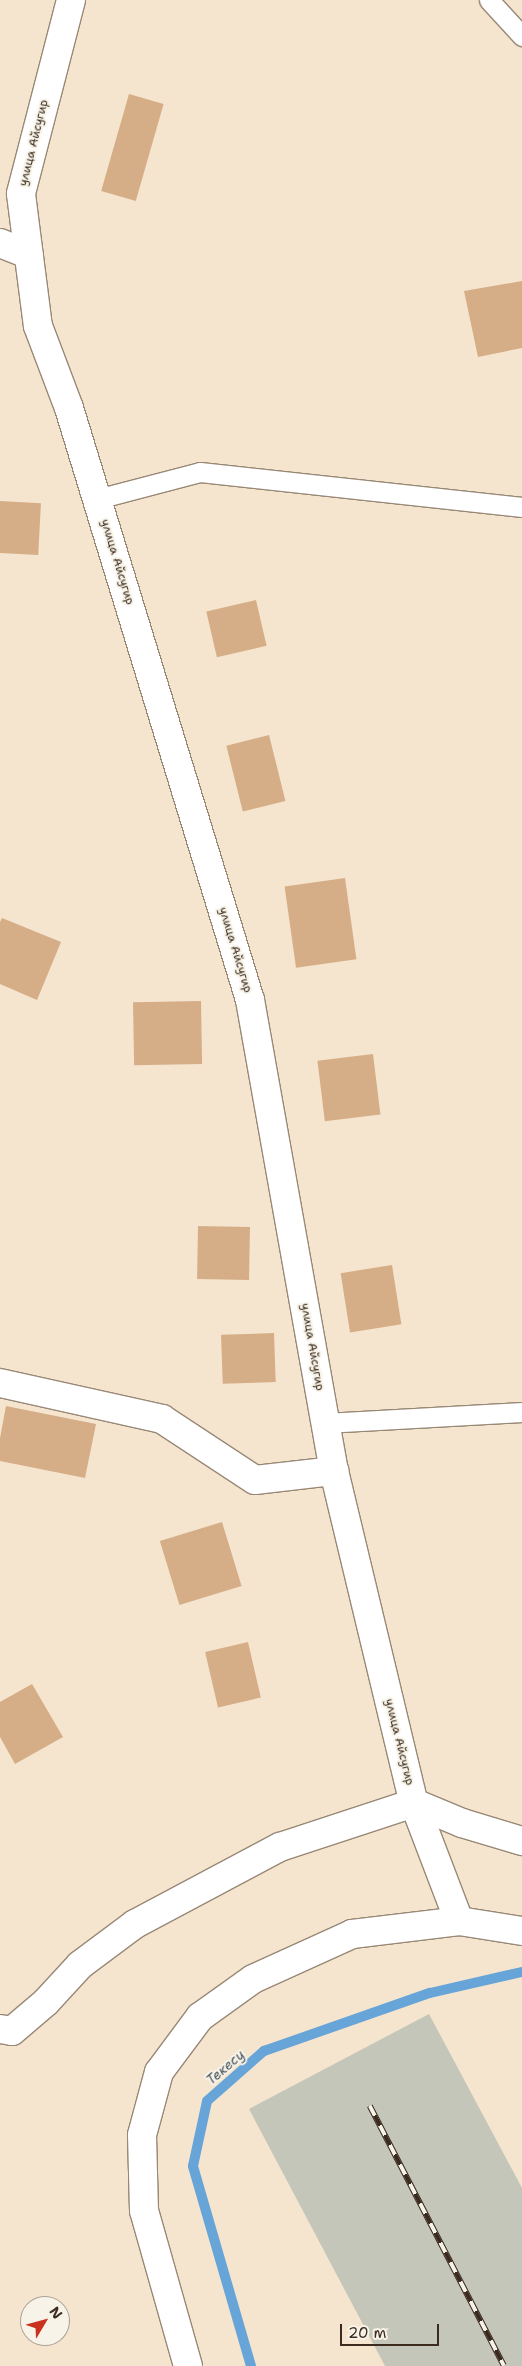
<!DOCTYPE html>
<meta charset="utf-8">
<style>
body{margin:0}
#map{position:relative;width:522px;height:2366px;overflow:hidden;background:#f5e5cf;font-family:"Shantell Sans",sans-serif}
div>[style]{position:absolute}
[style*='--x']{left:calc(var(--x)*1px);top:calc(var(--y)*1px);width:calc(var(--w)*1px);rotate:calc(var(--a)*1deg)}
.industrial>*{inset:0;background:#c4c6b9}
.stream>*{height:10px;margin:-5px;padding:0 5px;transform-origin:5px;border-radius:5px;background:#67a4d8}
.building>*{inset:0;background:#d5ae87;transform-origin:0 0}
.roads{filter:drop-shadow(1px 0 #988876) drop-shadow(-1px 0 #988876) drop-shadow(0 1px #988876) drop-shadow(0 -1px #988876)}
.service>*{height:19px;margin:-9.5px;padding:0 9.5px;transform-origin:9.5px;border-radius:9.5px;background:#fff}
.minor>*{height:28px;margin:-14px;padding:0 14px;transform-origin:14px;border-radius:14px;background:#fff}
.tertiary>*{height:28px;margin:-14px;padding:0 14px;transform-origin:14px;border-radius:14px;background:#fff}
.rail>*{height:5.5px;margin-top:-2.75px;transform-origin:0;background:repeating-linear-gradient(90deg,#f7f3e8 0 11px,#3b2a1e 0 22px);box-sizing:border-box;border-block:1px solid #3b2a1e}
span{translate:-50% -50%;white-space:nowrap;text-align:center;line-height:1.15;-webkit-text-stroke:4px #f7f3e8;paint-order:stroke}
.street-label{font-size:12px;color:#3b2a1e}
.water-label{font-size:14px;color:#4a555f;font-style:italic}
.north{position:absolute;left:20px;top:2296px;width:50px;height:50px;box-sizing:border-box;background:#f7f3e8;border:1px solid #aca397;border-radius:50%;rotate:53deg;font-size:14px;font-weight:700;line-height:20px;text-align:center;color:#3b2a1e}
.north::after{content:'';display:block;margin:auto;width:18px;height:22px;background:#c8321e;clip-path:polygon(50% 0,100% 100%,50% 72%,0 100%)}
.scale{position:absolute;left:340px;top:2324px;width:99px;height:22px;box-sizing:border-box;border:2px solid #3b2a1e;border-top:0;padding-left:6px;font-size:15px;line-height:18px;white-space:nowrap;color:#3b2a1e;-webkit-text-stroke:4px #f7f3e8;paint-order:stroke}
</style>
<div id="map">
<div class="industrial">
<i style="clip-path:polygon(429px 2014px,522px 2188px,522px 2366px,385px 2366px,249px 2109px)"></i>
</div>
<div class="stream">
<i style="--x:251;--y:2366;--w:208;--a:-106.2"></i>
<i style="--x:193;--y:2166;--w:66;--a:-77.8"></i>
<i style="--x:207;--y:2101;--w:76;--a:-41.3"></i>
<i style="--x:264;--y:2051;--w:176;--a:-19.3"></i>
<i style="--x:430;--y:1993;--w:94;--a:-12.9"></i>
</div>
<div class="building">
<i style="left:129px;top:94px;width:36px;height:101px;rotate:16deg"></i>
<i style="clip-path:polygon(522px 281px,522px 348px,478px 357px,464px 291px)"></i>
<i style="left:0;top:501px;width:41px;height:52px;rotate:3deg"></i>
<i style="left:256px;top:600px;width:47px;height:51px;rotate:77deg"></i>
<i style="left:269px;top:735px;width:68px;height:44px;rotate:76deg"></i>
<i style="left:345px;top:878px;width:82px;height:61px;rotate:82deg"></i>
<i style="clip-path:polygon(2px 918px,61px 942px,37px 1000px,0 984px,0 922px)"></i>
<i style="left:201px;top:1001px;width:63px;height:68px;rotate:89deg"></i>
<i style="left:373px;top:1054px;width:61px;height:56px;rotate:83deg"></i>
<i style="left:198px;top:1226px;width:52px;height:53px;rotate:1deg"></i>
<i style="left:392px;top:1265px;width:60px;height:52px;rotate:81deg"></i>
<i style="left:274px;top:1333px;width:49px;height:53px;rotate:88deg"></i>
<i style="clip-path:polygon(6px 1406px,96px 1424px,85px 1478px,0 1461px,0 1438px)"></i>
<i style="left:222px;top:1522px;width:67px;height:65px;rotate:73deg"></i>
<i style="left:248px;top:1642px;width:57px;height:44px;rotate:77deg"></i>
<i style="clip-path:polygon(32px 1684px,63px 1737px,15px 1764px,0 1737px,0 1702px)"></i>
</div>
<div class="roads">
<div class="service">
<i style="--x:489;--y:0;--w:49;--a:47.5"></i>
<i style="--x:97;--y:499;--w:106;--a:-14.7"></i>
<i style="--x:200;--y:472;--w:324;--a:6.2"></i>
<i style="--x:325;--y:1423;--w:197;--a:-3.2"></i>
</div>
<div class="minor">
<i style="--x:71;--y:0;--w:200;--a:104.5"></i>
<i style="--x:21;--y:194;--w:133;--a:82.7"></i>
<i style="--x:38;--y:326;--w:88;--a:69.3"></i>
<i style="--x:69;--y:408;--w:619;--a:73"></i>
<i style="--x:250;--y:1000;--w:478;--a:79.9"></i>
<i style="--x:334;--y:1471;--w:342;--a:76.5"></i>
<i style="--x:414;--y:1803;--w:52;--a:22.6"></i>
<i style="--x:462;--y:1823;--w:63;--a:16.7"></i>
<i style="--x:0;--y:243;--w:31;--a:22"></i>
<i style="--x:0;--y:1383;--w:166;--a:12.5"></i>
<i style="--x:162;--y:1419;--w:111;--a:33.3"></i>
<i style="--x:255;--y:1480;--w:80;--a:-6.5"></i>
<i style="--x:0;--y:2029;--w:12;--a:9"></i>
<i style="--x:12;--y:2031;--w:45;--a:-40.5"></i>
<i style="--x:46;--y:2002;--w:50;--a:-47.4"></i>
<i style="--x:80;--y:1965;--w:69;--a:-36.7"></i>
<i style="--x:135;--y:1924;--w:164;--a:-28"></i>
<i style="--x:280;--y:1847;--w:141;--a:-18.2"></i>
<i style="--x:414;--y:1803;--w:126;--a:69.1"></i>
</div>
<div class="tertiary">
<i style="--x:188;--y:2366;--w:161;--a:-105.8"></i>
<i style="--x:144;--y:2211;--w:76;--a:-91.5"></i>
<i style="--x:142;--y:2135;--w:65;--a:-74.9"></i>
<i style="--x:159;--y:2072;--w:69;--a:-53.3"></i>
<i style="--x:200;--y:2017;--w:65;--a:-35.6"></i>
<i style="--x:253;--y:1979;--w:109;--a:-24.4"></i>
<i style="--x:352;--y:1934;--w:108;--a:-6.9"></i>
<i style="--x:459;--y:1921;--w:64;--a:9"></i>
</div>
</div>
<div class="rail">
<i style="--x:370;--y:2106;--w:292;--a:62.7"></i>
</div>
<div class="street-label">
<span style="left:34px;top:143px;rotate:-76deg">улица Айсугир</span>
<span style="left:117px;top:562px;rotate:73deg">улица Айсугир</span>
<span style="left:235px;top:950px;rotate:73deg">улица Айсугир</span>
<span style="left:312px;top:1347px;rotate:80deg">улица Айсугир</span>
<span style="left:399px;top:1742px;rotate:76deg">улица Айсугир</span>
</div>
<div class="water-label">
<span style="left:225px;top:2067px;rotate:-41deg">Текесу</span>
</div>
<div class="north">N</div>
<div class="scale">20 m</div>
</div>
